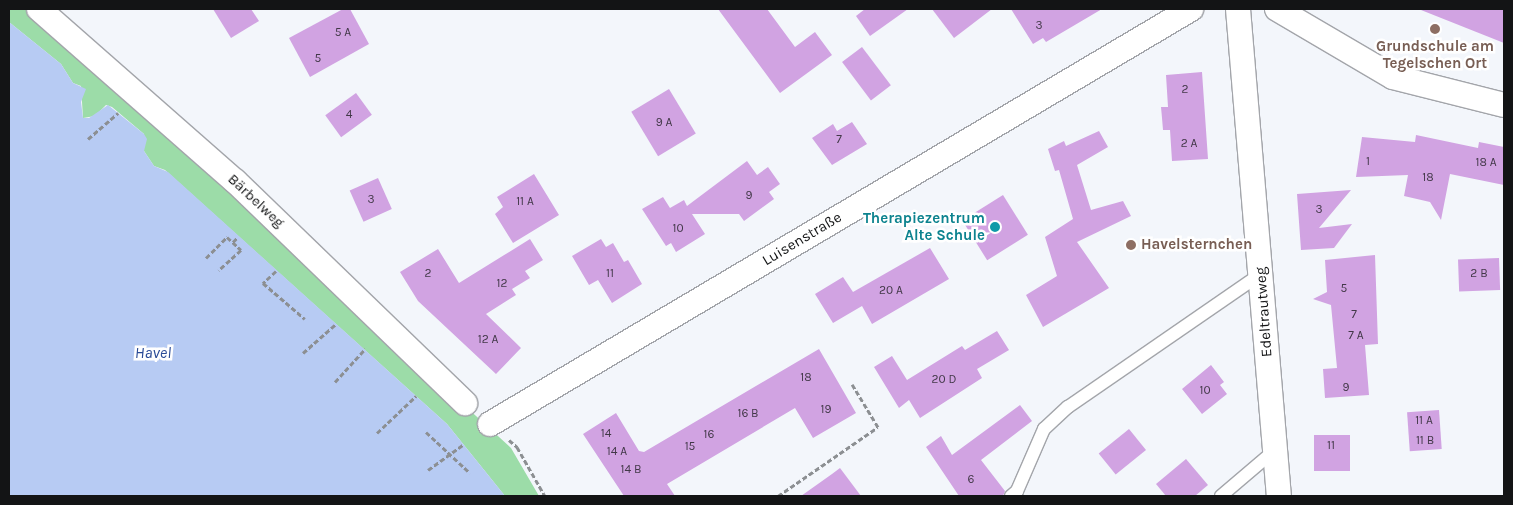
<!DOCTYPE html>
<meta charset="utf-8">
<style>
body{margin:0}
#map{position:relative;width:1513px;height:505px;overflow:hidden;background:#f3f6fb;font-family:Karla,sans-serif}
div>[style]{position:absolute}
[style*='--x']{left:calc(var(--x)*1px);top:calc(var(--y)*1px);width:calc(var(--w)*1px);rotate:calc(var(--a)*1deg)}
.green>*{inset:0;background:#9cdca8}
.water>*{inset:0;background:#b7cbf3}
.building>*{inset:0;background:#d1a3e2;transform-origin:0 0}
.path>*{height:3px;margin-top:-1.5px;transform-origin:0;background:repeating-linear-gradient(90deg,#8c8f92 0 5px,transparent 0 7.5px)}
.roads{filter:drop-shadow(1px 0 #a3a5aa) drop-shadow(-1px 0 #a3a5aa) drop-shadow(0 1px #a3a5aa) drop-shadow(0 -1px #a3a5aa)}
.lane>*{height:12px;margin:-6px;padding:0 6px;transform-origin:6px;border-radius:6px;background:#fff}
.street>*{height:24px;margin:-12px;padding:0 12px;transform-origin:12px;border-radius:12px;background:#fff}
.dots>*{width:14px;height:14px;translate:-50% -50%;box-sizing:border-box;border:2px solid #fff;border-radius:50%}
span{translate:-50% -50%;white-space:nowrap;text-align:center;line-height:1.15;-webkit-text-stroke:5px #fff;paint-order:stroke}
.number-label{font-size:12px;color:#423848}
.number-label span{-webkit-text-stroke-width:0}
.education-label{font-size:15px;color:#785e54;font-weight:700}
.left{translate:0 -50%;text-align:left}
.street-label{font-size:15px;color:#131415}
.culture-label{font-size:15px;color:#0d838f;font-weight:700}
.right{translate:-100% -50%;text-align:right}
.water-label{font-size:16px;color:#294a96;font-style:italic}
.frame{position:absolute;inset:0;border:10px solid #131415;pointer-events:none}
</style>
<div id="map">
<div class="green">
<i style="clip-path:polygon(9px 9px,30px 9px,511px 448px,539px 496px,505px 496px,447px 424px,165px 170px,154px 166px,144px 151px,144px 134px,112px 107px,106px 105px,95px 116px,83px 118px,81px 86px,73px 83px,61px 64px,9px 22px)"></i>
</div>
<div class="water">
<i style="clip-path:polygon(9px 22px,61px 64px,73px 83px,86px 89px,81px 102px,83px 118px,89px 118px,108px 105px,144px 134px,147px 139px,144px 151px,154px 166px,168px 172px,447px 424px,505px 496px,9px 496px)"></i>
</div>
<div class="building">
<i style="clip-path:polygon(213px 9px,251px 9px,259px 21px,231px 38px)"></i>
<i style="clip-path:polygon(343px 9px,350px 9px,369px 44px,310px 77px,289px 38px)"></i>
<i style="clip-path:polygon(718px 9px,767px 9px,795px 47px,815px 32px,832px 55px,780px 93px)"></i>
<i style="clip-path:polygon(865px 9px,908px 9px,870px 36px,856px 16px)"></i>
<i style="clip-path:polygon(932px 9px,992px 9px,954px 38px)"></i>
<i style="clip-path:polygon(1011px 9px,1102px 9px,1046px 42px,1043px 38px,1033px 44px)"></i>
<i style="clip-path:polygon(1421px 9px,1504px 9px,1504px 43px,1421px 10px)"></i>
<i style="left:862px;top:47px;width:48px;height:25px;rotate:53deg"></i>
<i style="clip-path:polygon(1202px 72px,1208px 159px,1172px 161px,1170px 130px,1163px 130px,1162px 118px,1161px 107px,1168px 107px,1166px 75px)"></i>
<i style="left:669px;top:89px;width:52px;height:44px;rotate:59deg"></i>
<i style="left:356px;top:93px;width:27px;height:38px;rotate:54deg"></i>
<i style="clip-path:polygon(852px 122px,867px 144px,832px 165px,812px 138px,833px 124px,837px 131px)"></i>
<i style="clip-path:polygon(1099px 131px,1108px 147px,1077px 165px,1091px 210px,1123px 201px,1131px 216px,1077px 242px,1109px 288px,1043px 327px,1026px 295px,1057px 276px,1045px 237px,1073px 219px,1059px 170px,1055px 171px,1048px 149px,1064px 141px,1066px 146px)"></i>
<i style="clip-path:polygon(1416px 135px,1478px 148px,1479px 142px,1504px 147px,1504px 185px,1450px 174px,1441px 220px,1430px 202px,1404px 196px,1408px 175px,1356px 177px,1362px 137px,1415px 142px)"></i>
<i style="clip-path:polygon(747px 161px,757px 175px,768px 167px,780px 184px,769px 192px,774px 199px,744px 221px,739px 214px,692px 214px,705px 234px,676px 252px,671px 243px,666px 246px,642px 209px,663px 197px,670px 208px,684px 200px,687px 206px)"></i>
<i style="clip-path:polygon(534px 174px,559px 215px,513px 243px,495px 214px,503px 207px,497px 197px)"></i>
<i style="left:378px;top:178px;width:34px;height:31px;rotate:66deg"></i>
<i style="clip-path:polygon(1351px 190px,1319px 228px,1352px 224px,1334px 248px,1301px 250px,1297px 194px)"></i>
<i style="left:1003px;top:195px;width:47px;height:48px;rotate:58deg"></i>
<i style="clip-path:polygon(530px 239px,543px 260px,525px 271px,530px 278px,512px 289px,516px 295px,486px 314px,521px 348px,496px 374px,418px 301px,400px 272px,438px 249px,459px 283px)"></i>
<i style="clip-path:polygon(601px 239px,606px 247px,613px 243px,624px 262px,628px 260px,642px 284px,612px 303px,598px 280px,589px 285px,572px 256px)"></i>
<i style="clip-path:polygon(930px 248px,949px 279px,872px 324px,862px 306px,833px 323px,815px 294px,843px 277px,853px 292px)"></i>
<i style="clip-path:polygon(1375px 255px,1378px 344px,1365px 345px,1369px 395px,1325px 398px,1323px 369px,1337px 368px,1331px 305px,1313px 299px,1327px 292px,1325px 260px)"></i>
<i style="left:1499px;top:258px;width:32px;height:41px;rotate:88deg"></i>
<i style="clip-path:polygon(997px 331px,1009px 350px,977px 369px,982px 378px,920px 418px,909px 400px,899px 408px,874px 367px,892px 356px,907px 380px,962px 346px,965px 350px)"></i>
<i style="clip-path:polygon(819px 349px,856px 413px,813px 438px,795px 408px,667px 484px,675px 496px,624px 496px,583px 434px,616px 413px,639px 451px,644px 452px)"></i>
<i style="clip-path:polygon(1211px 365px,1224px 382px,1220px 385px,1227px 394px,1202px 414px,1182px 389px)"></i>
<i style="clip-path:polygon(1020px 405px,1032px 421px,981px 460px,1005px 491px,1003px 496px,959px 496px,926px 447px,941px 436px,952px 455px)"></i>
<i style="left:1439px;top:410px;width:39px;height:32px;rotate:86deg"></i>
<i style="left:1129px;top:429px;width:27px;height:39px;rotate:51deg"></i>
<i style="left:1350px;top:435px;width:36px;height:36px;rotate:90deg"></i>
<i style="clip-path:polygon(1186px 459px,1208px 485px,1195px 496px,1166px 496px,1156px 484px)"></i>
<i style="clip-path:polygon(840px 468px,861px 496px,801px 496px,832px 474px)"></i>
</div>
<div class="path">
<i style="--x:88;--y:139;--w:40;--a:-41"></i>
<i style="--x:233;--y:242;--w:7;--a:-45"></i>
<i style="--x:206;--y:258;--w:30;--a:-45"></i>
<i style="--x:227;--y:237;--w:19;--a:43"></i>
<i style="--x:241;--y:250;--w:30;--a:138"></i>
<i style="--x:276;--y:271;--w:18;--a:137"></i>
<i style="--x:263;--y:283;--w:55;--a:40.6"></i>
<i style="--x:303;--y:353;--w:44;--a:-41.3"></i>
<i style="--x:335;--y:382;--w:45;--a:-47.7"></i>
<i style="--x:426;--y:432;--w:60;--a:43"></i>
<i style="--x:377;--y:433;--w:54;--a:-43.5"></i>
<i style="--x:509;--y:440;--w:11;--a:41"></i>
<i style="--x:517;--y:447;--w:56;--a:60.3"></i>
<i style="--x:428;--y:470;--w:44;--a:-35.8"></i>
<i style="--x:778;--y:496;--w:121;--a:-34.6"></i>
<i style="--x:878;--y:427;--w:50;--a:-121.2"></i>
</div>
<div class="roads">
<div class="lane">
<i style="--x:1011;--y:496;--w:8;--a:-40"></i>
<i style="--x:1017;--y:491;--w:68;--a:-66.5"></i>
<i style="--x:1044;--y:429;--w:33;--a:-43"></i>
<i style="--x:1068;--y:407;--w:234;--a:-34.6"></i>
<i style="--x:1221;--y:496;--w:71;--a:-40.4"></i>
</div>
<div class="street">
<i style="--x:39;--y:9;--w:261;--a:41.3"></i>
<i style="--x:235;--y:181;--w:320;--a:44"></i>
<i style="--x:1238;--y:9;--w:489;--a:85.2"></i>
<i style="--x:1277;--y:9;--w:134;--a:30.4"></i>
<i style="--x:1393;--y:77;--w:114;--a:14.2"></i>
<i style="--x:490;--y:424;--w:815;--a:-30.63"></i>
</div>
</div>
<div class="dots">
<i style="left:1435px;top:29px;background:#8d6e63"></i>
<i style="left:995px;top:227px;background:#0f9aa8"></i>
<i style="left:1131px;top:245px;background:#8d6e63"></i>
</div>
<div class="number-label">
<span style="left:1039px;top:26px">3</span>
<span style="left:343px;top:33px">5 A</span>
<span style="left:318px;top:59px">5</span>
<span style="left:1185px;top:90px">2</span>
<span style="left:349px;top:115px">4</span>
<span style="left:664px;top:123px">9 A</span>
<span style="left:839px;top:140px">7</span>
<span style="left:1189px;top:144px">2 A</span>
<span style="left:1368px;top:162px">1</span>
<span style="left:1486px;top:163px">18 A</span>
<span style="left:1428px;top:178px">18</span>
<span style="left:749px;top:196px">9</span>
<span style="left:371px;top:200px">3</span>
<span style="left:525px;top:202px">11 A</span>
<span style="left:1319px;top:210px">3</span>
<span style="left:678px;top:229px">10</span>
<span style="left:428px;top:274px">2</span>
<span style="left:610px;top:274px">11</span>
<span style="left:1479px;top:274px">2 B</span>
<span style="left:502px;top:284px">12</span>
<span style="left:1344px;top:289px">5</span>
<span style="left:891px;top:291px">20 A</span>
<span style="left:1354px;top:315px">7</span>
<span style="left:1356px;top:336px">7 A</span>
<span style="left:488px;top:340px">12 A</span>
<span style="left:806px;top:378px">18</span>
<span style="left:944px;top:380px">20 D</span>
<span style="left:1346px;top:388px">9</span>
<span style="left:1205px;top:391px">10</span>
<span style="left:826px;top:410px">19</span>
<span style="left:748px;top:414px">16 B</span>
<span style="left:1424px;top:421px">11 A</span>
<span style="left:606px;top:434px">14</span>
<span style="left:709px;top:435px">16</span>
<span style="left:1425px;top:441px">11 B</span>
<span style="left:1331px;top:446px">11</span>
<span style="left:690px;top:447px">15</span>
<span style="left:617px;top:452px">14 A</span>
<span style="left:631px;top:470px">14 B</span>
<span style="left:971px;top:480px">6</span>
</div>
<div class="education-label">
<span style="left:1435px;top:55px">Grundschule am<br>Tegelschen Ort</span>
<span class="left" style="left:1141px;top:245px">Havelsternchen</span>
</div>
<div class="street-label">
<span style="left:256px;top:201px;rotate:43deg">Bärbelweg</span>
<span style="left:802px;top:239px;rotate:-31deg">Luisenstraße</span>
<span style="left:1264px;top:312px;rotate:-94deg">Edeltrautweg</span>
</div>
<div class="culture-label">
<span class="right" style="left:985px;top:227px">Therapiezentrum<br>Alte Schule</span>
</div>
<div class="water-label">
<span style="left:153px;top:353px">Havel</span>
</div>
<div class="frame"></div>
</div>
